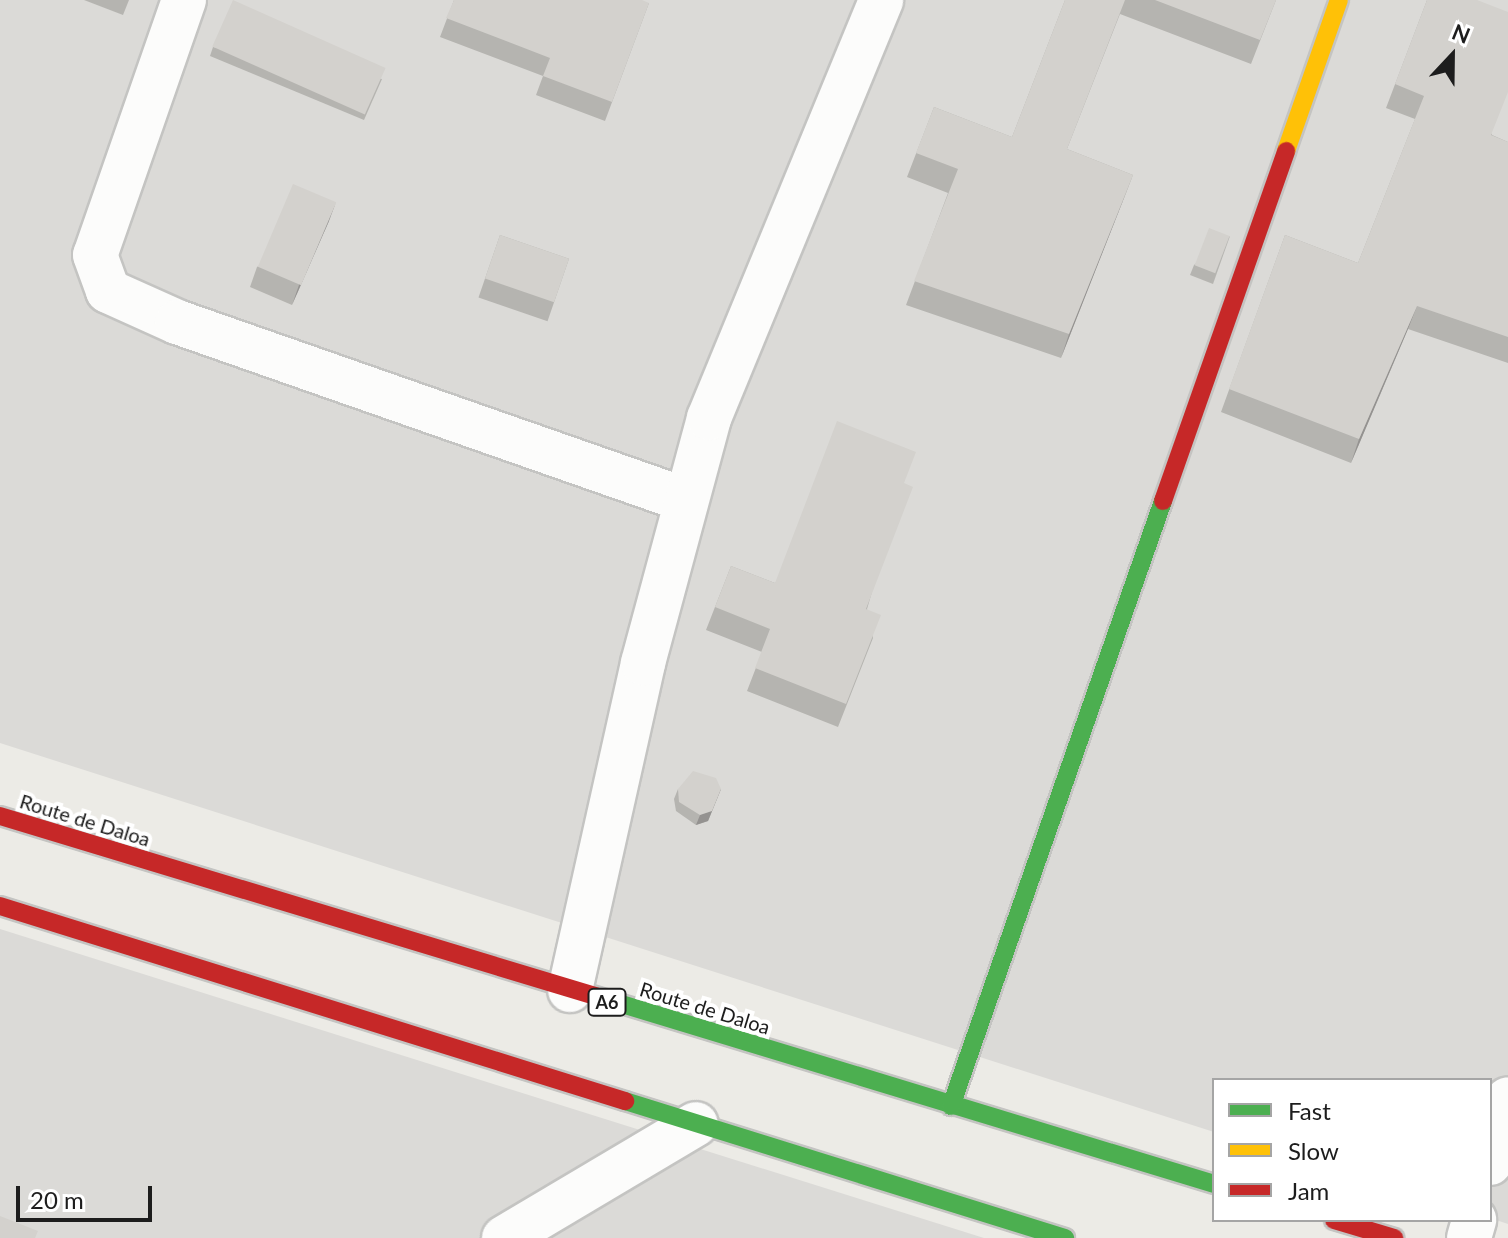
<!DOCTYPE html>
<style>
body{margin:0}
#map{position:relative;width:1508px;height:1238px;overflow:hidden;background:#ecebe6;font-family:Lato,sans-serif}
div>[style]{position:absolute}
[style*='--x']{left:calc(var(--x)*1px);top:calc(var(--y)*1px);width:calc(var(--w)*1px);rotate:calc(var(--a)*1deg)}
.residential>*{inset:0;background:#dbdad7}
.roads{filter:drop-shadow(2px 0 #c4c4c2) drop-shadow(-2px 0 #c4c4c2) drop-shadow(0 2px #c4c4c2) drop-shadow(0 -2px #c4c4c2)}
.street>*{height:44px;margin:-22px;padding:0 22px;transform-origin:22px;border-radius:22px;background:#fcfcfb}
.fast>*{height:18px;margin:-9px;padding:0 9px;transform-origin:9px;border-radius:9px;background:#4caf50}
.slow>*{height:18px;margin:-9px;padding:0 9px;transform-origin:9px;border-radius:9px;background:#ffc107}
.jam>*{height:18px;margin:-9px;padding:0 9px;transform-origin:9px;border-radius:9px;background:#c62828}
.wall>*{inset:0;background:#b5b4b0;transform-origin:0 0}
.shaded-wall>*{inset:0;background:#949290}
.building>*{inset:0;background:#d3d1cd;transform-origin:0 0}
span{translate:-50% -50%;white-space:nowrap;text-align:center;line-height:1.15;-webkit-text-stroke:8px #fff;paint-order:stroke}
.shield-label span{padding:2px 6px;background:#fff;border:2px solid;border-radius:6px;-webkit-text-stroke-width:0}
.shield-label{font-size:18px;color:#1d1d1d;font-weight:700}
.street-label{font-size:20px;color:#1d1d1d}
.legend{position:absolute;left:1212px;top:1078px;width:280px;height:144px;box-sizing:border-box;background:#fff;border:2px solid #a5a5a5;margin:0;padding:10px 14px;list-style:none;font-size:24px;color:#1d1d1d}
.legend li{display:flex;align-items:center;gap:16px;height:40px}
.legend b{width:40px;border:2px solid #a5a5a5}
.north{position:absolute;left:1412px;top:16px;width:80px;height:80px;-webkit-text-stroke:6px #fff;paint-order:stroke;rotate:22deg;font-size:22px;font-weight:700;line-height:32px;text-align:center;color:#1d1d1d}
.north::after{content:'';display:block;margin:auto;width:28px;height:36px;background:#1d1d1d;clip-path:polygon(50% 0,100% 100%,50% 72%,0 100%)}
.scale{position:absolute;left:16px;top:1186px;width:136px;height:36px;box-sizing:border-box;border:4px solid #1d1d1d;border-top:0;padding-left:10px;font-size:24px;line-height:28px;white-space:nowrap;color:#1d1d1d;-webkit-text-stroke:6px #fff;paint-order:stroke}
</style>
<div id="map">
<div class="residential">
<i style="clip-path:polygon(0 0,1508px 0,1508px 1224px,1490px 1218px,1490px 1080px,1214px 1080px,1214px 1132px,0 743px)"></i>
<i style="clip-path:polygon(0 929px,984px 1238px,0 1238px)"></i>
</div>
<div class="roads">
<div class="street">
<i style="--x:184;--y:0;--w:270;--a:109.2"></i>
<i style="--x:95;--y:255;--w:38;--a:70"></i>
<i style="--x:108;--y:291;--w:76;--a:24.2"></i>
<i style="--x:177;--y:322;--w:539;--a:19.28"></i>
<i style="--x:570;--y:990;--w:335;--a:-77.4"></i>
<i style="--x:643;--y:663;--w:254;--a:-74.9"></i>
<i style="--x:709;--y:418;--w:452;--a:-67.6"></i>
<i style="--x:1490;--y:1163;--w:66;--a:-74.3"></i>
<i style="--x:504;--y:1238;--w:223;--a:-30.7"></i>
<i style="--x:1469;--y:1238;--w:19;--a:-74"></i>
</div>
<div class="fast">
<i style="--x:615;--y:1002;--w:626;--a:16.9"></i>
<i style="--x:625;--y:1101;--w:461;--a:17.3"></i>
<i style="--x:951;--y:1106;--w:641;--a:-70.69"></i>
</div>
<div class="slow">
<i style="--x:1286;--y:151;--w:160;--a:-70.7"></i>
</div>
<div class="jam">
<i style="--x:1163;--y:501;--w:371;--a:-70.6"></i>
<i style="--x:0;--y:816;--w:643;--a:16.83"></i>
<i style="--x:0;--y:906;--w:655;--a:17.33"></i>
<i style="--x:1334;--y:1220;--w:63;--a:16.7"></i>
</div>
</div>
<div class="wall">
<i style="clip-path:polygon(84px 0,129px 0,123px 15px)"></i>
<i style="clip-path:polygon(454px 0,649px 3px,605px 121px,536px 95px,543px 76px,440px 37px)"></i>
<i style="clip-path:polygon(1065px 0,1276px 0,1251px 64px,1120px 14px,1067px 149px,1133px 175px,1061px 358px,906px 305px,948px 193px,907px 177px,934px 107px,1012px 137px)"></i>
<i style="clip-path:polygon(1427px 0,1492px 135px,1508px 142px,1508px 363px,1408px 329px,1351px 463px,1221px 412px,1285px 235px,1358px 263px,1415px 119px,1386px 108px)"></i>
<i style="clip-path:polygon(213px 47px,382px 79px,364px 120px,210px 56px)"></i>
<i style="clip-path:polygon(329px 221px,292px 305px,250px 287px,257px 267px)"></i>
<i style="left:500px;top:235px;width:73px;height:66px;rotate:19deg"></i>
<i style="clip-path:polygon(1230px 236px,1213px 284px,1190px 275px,1194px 265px)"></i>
<i style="clip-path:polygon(904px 483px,867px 609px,873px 638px,838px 727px,747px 691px,762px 652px,706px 630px,731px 566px,775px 583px)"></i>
<i style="clip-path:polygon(678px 789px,721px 789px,708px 821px,696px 825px,676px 811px,674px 799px)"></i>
</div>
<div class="shaded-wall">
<i style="clip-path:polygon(1133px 175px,1124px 198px,1061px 358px,1069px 334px)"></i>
<i style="clip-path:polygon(336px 202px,329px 221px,292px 305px,299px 285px)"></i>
<i style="clip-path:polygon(1417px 306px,1408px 329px,1351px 463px,1359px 439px)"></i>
<i style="clip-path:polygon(721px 789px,708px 821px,696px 825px,700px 815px)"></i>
</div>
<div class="building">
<i style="left:233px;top:0;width:167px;height:51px;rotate:24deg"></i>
<i style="clip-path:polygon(454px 0,642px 0,649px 3px,612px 102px,543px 76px,550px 58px,446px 18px)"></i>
<i style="clip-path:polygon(1065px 0,1125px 0,1067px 149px,1133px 175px,1069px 334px,914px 281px,958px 169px,916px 153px,934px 107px,1012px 137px)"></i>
<i style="clip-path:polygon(1155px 0,1276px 0,1260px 40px)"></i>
<i style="clip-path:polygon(1427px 0,1477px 0,1508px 12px,1508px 92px,1491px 135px,1508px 142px,1508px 337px,1417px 306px,1359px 439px,1229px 389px,1285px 235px,1358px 263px,1424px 96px,1395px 84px)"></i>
<i style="left:293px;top:184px;width:47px;height:90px;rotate:23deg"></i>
<i style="left:1209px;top:228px;width:22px;height:40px;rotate:21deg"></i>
<i style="left:500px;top:235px;width:73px;height:46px;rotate:19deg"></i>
<i style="clip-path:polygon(837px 421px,916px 452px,904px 483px,913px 487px,866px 609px,881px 615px,846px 704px,755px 668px,770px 629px,715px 607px,731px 566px,775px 583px)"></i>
<i style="clip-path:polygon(693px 771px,716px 778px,721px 789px,712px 811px,700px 815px,679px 802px,678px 789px)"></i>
<i style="clip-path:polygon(0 1216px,38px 1231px,35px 1238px,0 1238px)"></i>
</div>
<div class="shield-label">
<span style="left:607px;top:1002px">A6</span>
</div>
<div class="street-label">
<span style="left:85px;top:820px;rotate:17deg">Route de Daloa</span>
<span style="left:705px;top:1008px;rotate:17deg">Route de Daloa</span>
</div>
<ul class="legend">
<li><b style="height:10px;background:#4caf50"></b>Fast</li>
<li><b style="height:10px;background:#ffc107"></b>Slow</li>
<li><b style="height:10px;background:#c62828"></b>Jam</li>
</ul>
<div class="north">N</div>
<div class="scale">20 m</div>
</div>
